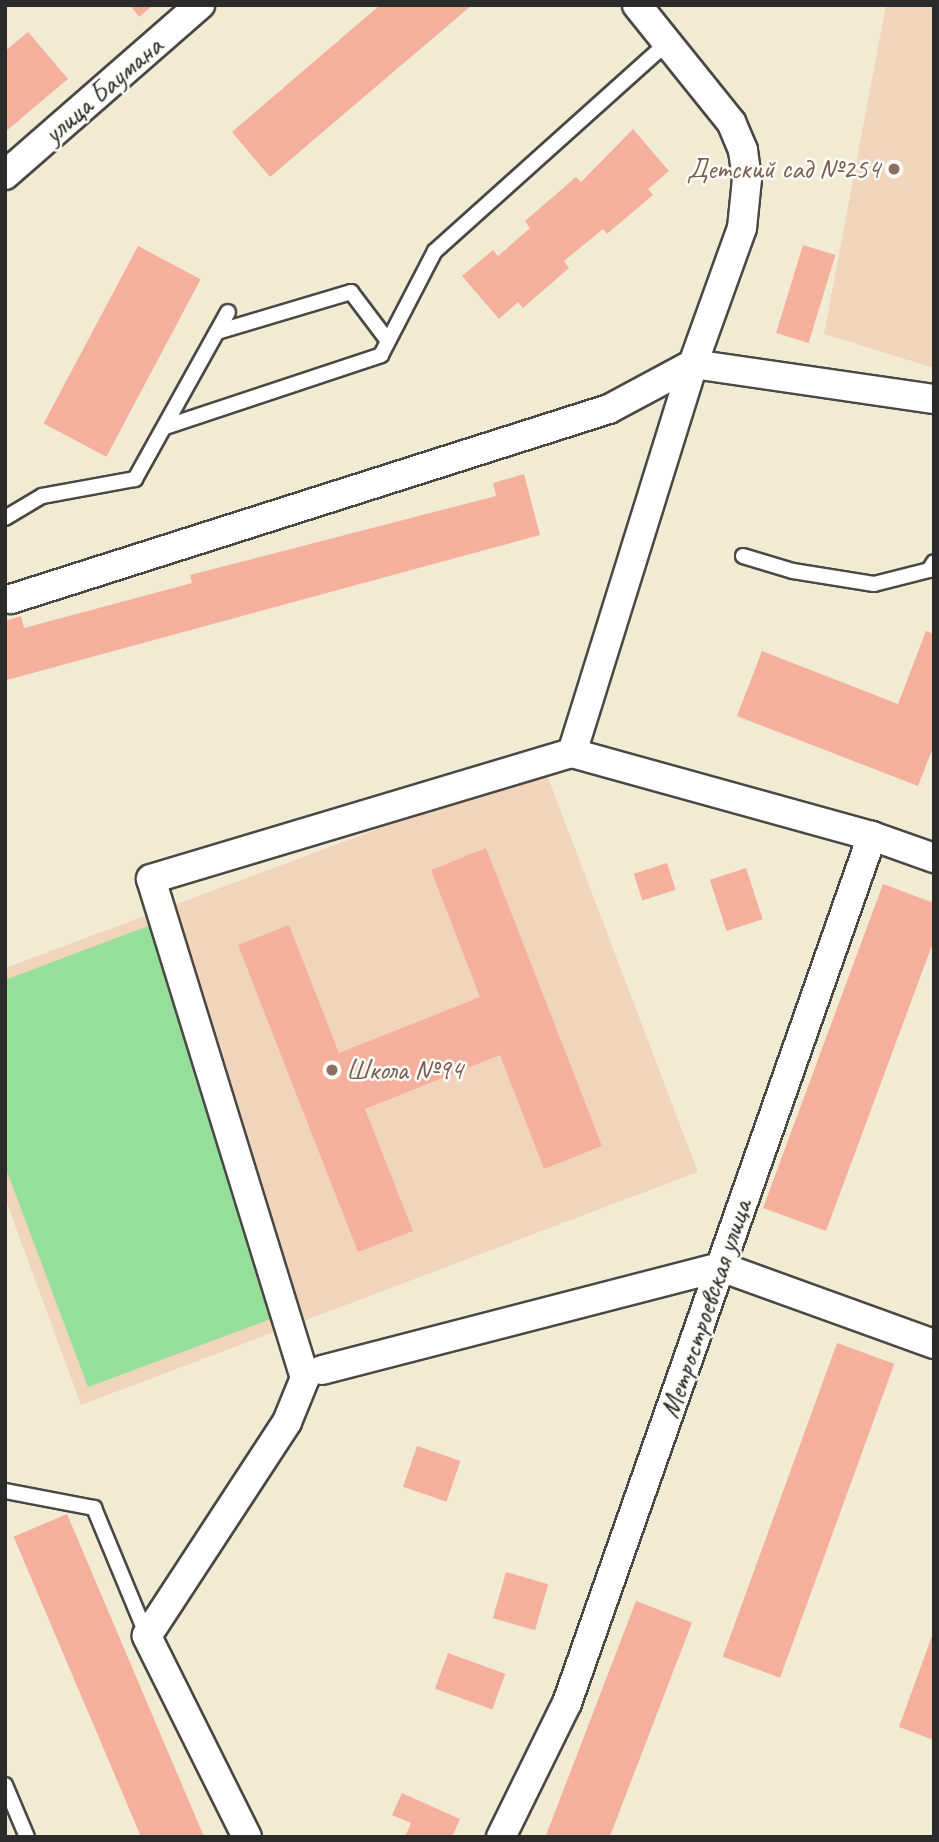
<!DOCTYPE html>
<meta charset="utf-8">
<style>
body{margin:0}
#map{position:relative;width:939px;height:1842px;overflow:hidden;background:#f2ebd4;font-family:Caveat,sans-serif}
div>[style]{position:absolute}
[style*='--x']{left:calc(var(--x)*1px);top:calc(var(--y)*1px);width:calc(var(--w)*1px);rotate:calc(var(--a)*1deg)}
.built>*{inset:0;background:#f0d5bc}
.green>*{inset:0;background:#96df9a}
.building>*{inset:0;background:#f5b09d;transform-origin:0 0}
.roads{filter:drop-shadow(2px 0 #494844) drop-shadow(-2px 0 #494844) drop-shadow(0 2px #494844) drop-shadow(0 -2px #494844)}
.service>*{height:14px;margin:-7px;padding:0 7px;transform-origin:7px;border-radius:7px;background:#fff}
.minor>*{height:28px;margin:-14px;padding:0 14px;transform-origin:14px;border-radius:14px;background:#fff}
.dots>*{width:19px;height:19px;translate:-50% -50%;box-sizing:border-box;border:4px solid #fdfcf7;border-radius:50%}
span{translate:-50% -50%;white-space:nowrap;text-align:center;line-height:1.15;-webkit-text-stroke:5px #fdfcf7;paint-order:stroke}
.street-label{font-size:28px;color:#2b2b2b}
.education-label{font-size:28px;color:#785e54}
.right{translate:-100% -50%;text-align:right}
.left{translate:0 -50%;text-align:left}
.frame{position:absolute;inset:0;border:7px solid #2b2b2b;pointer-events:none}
</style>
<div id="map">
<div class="built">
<i style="clip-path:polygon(886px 5px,934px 5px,934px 368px,824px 334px)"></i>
<i style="clip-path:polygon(544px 767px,698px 1172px,81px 1405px,5px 1198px,5px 968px)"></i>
</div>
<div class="green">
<i style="clip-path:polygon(151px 925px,295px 1310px,88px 1387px,5px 1166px,5px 980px)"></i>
</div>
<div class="building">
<i style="clip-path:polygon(130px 5px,153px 5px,139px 17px)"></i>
<i style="clip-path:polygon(380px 5px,472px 5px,270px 177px,232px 132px)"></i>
<i style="clip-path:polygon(28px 32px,68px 79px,5px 132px,5px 51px)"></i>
<i style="clip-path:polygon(633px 129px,669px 171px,648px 189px,653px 195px,607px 234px,603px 229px,564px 261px,569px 268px,523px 308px,518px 302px,499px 319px,462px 276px,493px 250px,498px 256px,530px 228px,525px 221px,576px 177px,581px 182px)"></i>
<i style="left:803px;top:245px;width:34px;height:92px;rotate:17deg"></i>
<i style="left:138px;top:246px;width:71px;height:201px;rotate:28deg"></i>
<i style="clip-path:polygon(524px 474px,540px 535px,7px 680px,5px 621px,21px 616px,24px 628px,192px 583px,190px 575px,496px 496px,493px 483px)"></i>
<i style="clip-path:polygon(926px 631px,934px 634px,934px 745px,918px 786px,737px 716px,762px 651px,898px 704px)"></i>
<i style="clip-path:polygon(486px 848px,602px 1146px,544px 1169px,500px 1055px,365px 1109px,413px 1231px,358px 1252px,238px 945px,289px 925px,339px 1053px,480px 997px,431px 870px)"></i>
<i style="left:667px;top:863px;width:28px;height:35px;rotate:72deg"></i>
<i style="left:746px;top:868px;width:54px;height:38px;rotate:72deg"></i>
<i style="clip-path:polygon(883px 884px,934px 903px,934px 940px,826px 1231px,763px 1208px)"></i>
<i style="left:837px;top:1343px;width:61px;height:334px;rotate:20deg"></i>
<i style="left:417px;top:1446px;width:46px;height:43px;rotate:19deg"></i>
<i style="left:67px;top:1514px;width:351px;height:58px;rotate:67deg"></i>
<i style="left:506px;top:1572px;width:44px;height:48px;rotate:16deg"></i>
<i style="left:636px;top:1601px;width:60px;height:252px;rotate:21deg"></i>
<i style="clip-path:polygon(933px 1633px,934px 1633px,934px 1740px,899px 1727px)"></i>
<i style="left:448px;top:1653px;width:61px;height:38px;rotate:20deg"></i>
<i style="clip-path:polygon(402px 1793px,460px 1819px,452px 1837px,405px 1837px,411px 1823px,392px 1815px)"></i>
</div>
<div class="roads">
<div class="service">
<i style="--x:217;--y:332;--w:140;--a:-16.6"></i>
<i style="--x:351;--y:292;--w:61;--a:52.9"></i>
<i style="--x:165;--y:427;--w:228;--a:-18.4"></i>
<i style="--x:381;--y:355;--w:117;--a:-62.6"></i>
<i style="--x:435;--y:251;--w:312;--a:-41.9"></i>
<i style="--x:5;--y:518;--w:43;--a:-30.7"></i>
<i style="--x:42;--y:496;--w:95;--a:-10.4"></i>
<i style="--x:135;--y:479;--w:191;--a:-60.9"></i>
<i style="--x:743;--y:556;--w:52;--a:16.7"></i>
<i style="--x:793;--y:571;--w:82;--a:9.1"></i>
<i style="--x:874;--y:584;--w:57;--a:-14.3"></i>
<i style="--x:929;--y:570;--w:9;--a:-58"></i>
<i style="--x:5;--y:1491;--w:91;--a:10.8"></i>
<i style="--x:94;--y:1508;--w:139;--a:67.5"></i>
<i style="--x:5;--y:1785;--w:56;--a:67.1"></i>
</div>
<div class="minor">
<i style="--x:5;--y:175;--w:259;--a:-41.1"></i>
<i style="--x:11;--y:599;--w:627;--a:-17.63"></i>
<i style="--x:609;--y:409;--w:95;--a:-28.2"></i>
<i style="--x:693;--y:364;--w:244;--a:8.3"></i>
<i style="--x:572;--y:753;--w:311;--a:15.5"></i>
<i style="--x:322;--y:1370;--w:412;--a:-14.5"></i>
<i style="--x:721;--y:1267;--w:226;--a:19.9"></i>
<i style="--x:247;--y:1837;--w:225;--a:-116.5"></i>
<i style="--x:147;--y:1636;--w:256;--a:-56.8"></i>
<i style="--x:287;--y:1422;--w:48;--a:-67.8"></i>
<i style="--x:305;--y:1378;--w:522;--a:-107.15"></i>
<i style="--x:151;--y:879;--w:439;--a:-16.7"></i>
<i style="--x:572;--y:753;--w:407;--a:-72.7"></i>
<i style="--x:693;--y:364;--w:145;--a:-70.2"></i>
<i style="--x:742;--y:228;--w:49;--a:-84.2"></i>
<i style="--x:747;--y:179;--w:29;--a:-98"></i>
<i style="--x:743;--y:150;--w:30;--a:-113"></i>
<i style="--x:731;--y:122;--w:150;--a:-128.8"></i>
<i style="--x:501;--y:1837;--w:149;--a:-63.8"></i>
<i style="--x:567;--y:1703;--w:919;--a:-70.62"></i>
<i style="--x:872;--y:836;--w:66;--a:19.5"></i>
</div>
</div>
<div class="dots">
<i style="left:894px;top:169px;background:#8d6e63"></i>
<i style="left:332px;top:1070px;background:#8d6e63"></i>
</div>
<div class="street-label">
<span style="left:103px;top:90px;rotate:-41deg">улица Баумана</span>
<span style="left:706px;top:1309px;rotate:-71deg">Метростроевская улица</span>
</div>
<div class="education-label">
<span class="right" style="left:880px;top:169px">Детский сад №254</span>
<span class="left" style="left:346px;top:1070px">Школа №94</span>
</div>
<div class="frame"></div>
</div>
